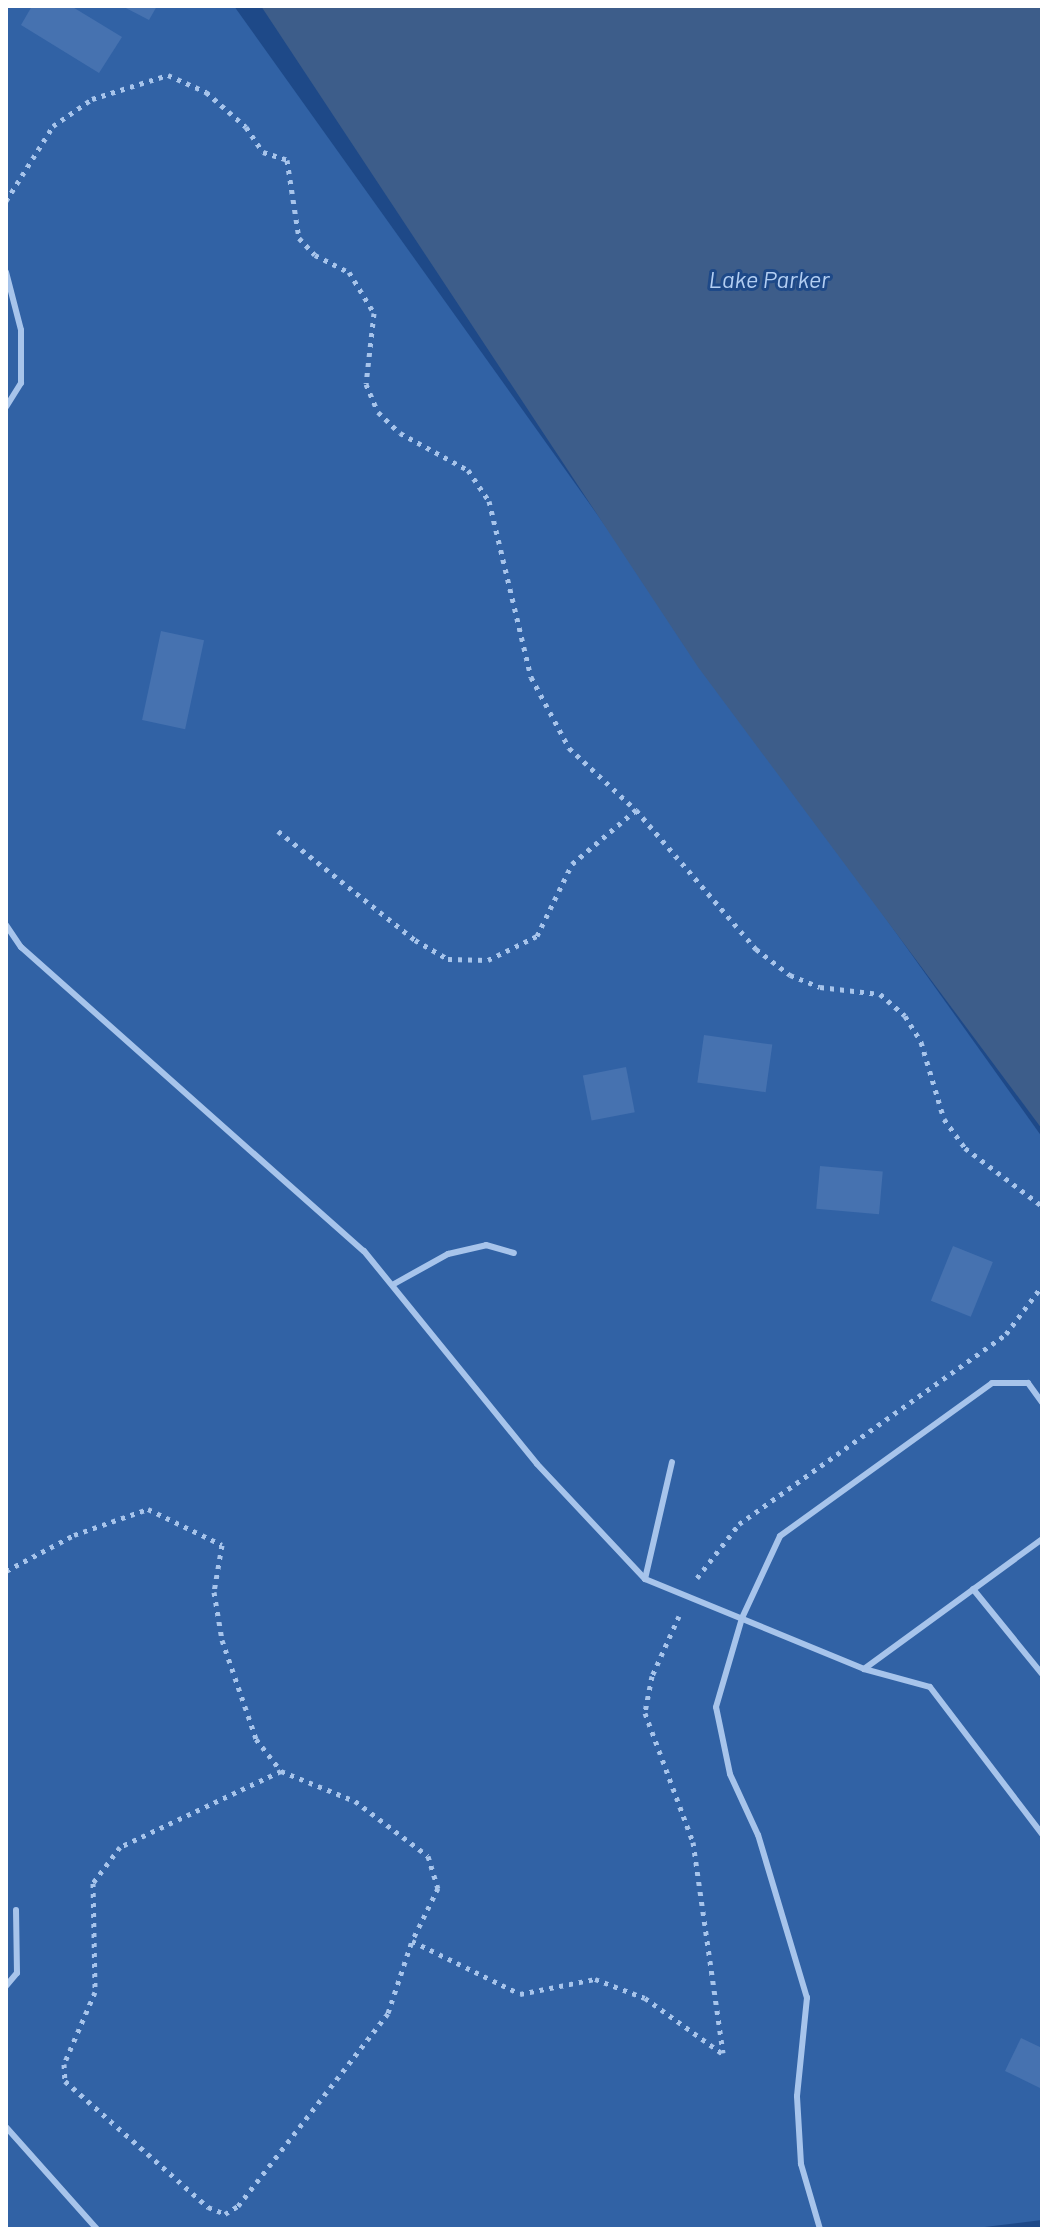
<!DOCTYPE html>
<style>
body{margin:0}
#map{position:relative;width:1048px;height:2235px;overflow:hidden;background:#1e4988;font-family:Barlow,sans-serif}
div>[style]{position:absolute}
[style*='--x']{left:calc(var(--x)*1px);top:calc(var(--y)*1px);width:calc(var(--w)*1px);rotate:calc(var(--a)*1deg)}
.green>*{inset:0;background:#3162a5}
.water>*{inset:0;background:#3d5d8a}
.building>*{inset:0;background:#4672b0;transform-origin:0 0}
.path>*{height:5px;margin-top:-2.5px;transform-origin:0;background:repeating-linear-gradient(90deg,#a7c4eb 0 4px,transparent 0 10px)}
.service>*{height:6px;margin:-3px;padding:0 3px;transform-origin:3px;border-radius:3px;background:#a7c4eb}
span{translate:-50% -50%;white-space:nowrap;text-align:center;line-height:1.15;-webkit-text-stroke:6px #1e4988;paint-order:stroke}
.water-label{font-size:24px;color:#b3cef2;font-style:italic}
.frame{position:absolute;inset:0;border:8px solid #fff;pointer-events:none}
</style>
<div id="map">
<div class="green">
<i style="clip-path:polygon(6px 6px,234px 6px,1042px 1137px,1042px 2220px,968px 2229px,6px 2229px)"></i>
</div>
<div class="water">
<i style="clip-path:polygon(261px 6px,1042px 6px,1042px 1129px,698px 667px)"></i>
</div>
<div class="building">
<i style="clip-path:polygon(32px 6px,71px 6px,122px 37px,99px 73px,21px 25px)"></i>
<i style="clip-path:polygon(122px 6px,157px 6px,149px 20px)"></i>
<i style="left:161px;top:631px;width:44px;height:91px;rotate:12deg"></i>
<i style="left:704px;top:1035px;width:69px;height:48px;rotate:8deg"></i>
<i style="left:626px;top:1067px;width:46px;height:44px;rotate:79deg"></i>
<i style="left:820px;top:1166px;width:63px;height:43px;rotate:5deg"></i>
<i style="left:953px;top:1246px;width:43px;height:59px;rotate:22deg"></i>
<i style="clip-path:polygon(1021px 2038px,1042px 2048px,1042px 2089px,1005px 2071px)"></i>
</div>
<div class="path">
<i style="--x:6;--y:201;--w:89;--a:-57.9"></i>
<i style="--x:53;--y:126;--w:47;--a:-34.7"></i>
<i style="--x:92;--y:99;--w:80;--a:-17.5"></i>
<i style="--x:168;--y:75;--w:42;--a:24.1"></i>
<i style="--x:206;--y:92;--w:53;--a:41.2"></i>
<i style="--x:246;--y:127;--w:30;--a:56"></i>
<i style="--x:263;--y:152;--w:25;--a:18"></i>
<i style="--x:287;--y:160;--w:79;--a:81.3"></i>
<i style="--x:299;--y:238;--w:23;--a:47"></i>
<i style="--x:315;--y:255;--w:38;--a:27"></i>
<i style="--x:349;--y:272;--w:48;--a:58.6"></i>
<i style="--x:374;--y:313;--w:71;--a:96.4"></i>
<i style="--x:366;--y:384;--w:30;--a:67"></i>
<i style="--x:378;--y:412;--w:30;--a:44"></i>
<i style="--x:400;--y:433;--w:77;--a:28.6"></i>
<i style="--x:468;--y:470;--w:37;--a:56"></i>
<i style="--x:489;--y:501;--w:181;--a:76.6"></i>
<i style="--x:531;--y:677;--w:81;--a:61.8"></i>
<i style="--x:569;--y:748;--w:91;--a:42.8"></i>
<i style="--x:636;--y:810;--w:184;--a:49.2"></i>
<i style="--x:756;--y:949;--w:43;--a:37.4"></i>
<i style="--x:790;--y:975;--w:32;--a:22"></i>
<i style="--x:820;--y:987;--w:60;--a:6.7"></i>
<i style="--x:880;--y:994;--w:33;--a:41"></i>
<i style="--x:905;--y:1016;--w:31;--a:58"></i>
<i style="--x:921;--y:1042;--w:80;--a:73.4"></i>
<i style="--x:944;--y:1119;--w:36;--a:54"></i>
<i style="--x:965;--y:1148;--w:96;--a:37"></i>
<i style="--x:278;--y:831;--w:175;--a:38.5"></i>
<i style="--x:415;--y:940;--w:38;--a:30"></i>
<i style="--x:448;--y:959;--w:40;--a:1.4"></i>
<i style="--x:488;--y:960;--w:55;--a:-26.1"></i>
<i style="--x:537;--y:936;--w:80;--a:-64.1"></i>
<i style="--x:572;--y:864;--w:84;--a:-40.2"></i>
<i style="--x:6;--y:1571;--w:77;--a:-27.9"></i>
<i style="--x:74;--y:1535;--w:78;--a:-19.4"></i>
<i style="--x:148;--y:1509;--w:82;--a:25.9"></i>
<i style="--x:222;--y:1545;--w:48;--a:99.7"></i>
<i style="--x:214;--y:1592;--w:49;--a:80.5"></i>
<i style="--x:222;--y:1640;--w:105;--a:71"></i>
<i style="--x:256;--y:1739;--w:41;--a:52"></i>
<i style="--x:281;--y:1771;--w:80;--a:22.1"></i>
<i style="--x:355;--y:1801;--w:91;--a:37"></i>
<i style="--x:428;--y:1856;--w:34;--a:73"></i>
<i style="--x:438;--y:1888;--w:59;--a:116.1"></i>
<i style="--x:412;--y:1941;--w:120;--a:26.1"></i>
<i style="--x:520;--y:1994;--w:76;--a:-11.3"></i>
<i style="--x:595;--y:1979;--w:53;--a:20.8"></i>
<i style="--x:645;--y:1998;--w:96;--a:35.7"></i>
<i style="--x:697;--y:1578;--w:68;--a:-52.1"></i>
<i style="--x:739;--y:1524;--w:328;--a:-35.4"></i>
<i style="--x:1006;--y:1334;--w:60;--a:-53.1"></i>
<i style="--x:679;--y:1616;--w:66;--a:114.2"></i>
<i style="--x:652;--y:1676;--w:38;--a:101"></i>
<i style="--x:645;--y:1713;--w:138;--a:69.6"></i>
<i style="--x:693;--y:1842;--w:213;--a:81.9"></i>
<i style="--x:281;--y:1771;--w:178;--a:154.7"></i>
<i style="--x:120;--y:1847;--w:45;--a:126.9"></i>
<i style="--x:93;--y:1883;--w:109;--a:88.9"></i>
<i style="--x:95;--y:1992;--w:78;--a:113.3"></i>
<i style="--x:64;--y:2064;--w:17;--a:87"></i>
<i style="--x:65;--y:2081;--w:191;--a:41.4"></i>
<i style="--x:208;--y:2207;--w:18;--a:22"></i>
<i style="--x:225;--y:2214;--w:15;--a:-32"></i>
<i style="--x:238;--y:2206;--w:244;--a:-52.1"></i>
<i style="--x:388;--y:2013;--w:76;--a:-71.6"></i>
</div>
<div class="service">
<i style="--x:6;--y:272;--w:60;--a:75.5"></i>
<i style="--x:21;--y:330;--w:53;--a:90"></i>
<i style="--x:21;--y:383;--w:28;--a:122"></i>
<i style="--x:6;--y:925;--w:27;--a:56"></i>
<i style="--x:21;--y:947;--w:458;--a:41.6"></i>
<i style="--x:364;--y:1251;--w:274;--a:50.9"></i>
<i style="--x:537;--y:1464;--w:158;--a:46.8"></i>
<i style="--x:645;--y:1579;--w:237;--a:22.3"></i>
<i style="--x:864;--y:1669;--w:220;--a:-36.1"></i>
<i style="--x:394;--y:1284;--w:62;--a:-29.1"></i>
<i style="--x:448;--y:1254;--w:39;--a:-13"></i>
<i style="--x:486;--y:1245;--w:29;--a:16"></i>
<i style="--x:645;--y:1579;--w:120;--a:-77"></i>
<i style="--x:973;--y:1589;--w:109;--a:50.9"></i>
<i style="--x:864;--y:1669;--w:68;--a:15.3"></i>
<i style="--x:930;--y:1687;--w:185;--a:52.7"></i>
<i style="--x:6;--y:1986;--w:17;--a:-50"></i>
<i style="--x:17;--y:1973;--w:63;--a:-90.9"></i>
<i style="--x:6;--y:2127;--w:137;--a:48.3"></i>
<i style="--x:820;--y:2229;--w:68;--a:-106.3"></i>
<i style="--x:801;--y:2164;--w:68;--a:-93.4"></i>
<i style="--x:797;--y:2096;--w:99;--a:-84.2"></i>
<i style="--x:807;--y:1998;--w:170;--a:-106.7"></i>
<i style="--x:758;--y:1835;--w:67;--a:-114.7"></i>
<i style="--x:730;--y:1774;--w:68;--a:-101.8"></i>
<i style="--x:716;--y:1707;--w:93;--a:-73.7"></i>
<i style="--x:742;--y:1618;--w:90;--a:-65.1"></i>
<i style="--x:780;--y:1536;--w:261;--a:-35.8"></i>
<i style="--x:992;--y:1383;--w:36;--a:0"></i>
<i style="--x:1028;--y:1383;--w:24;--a:54"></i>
</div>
<div class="water-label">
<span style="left:769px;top:279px">Lake Parker</span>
</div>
<div class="frame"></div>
</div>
